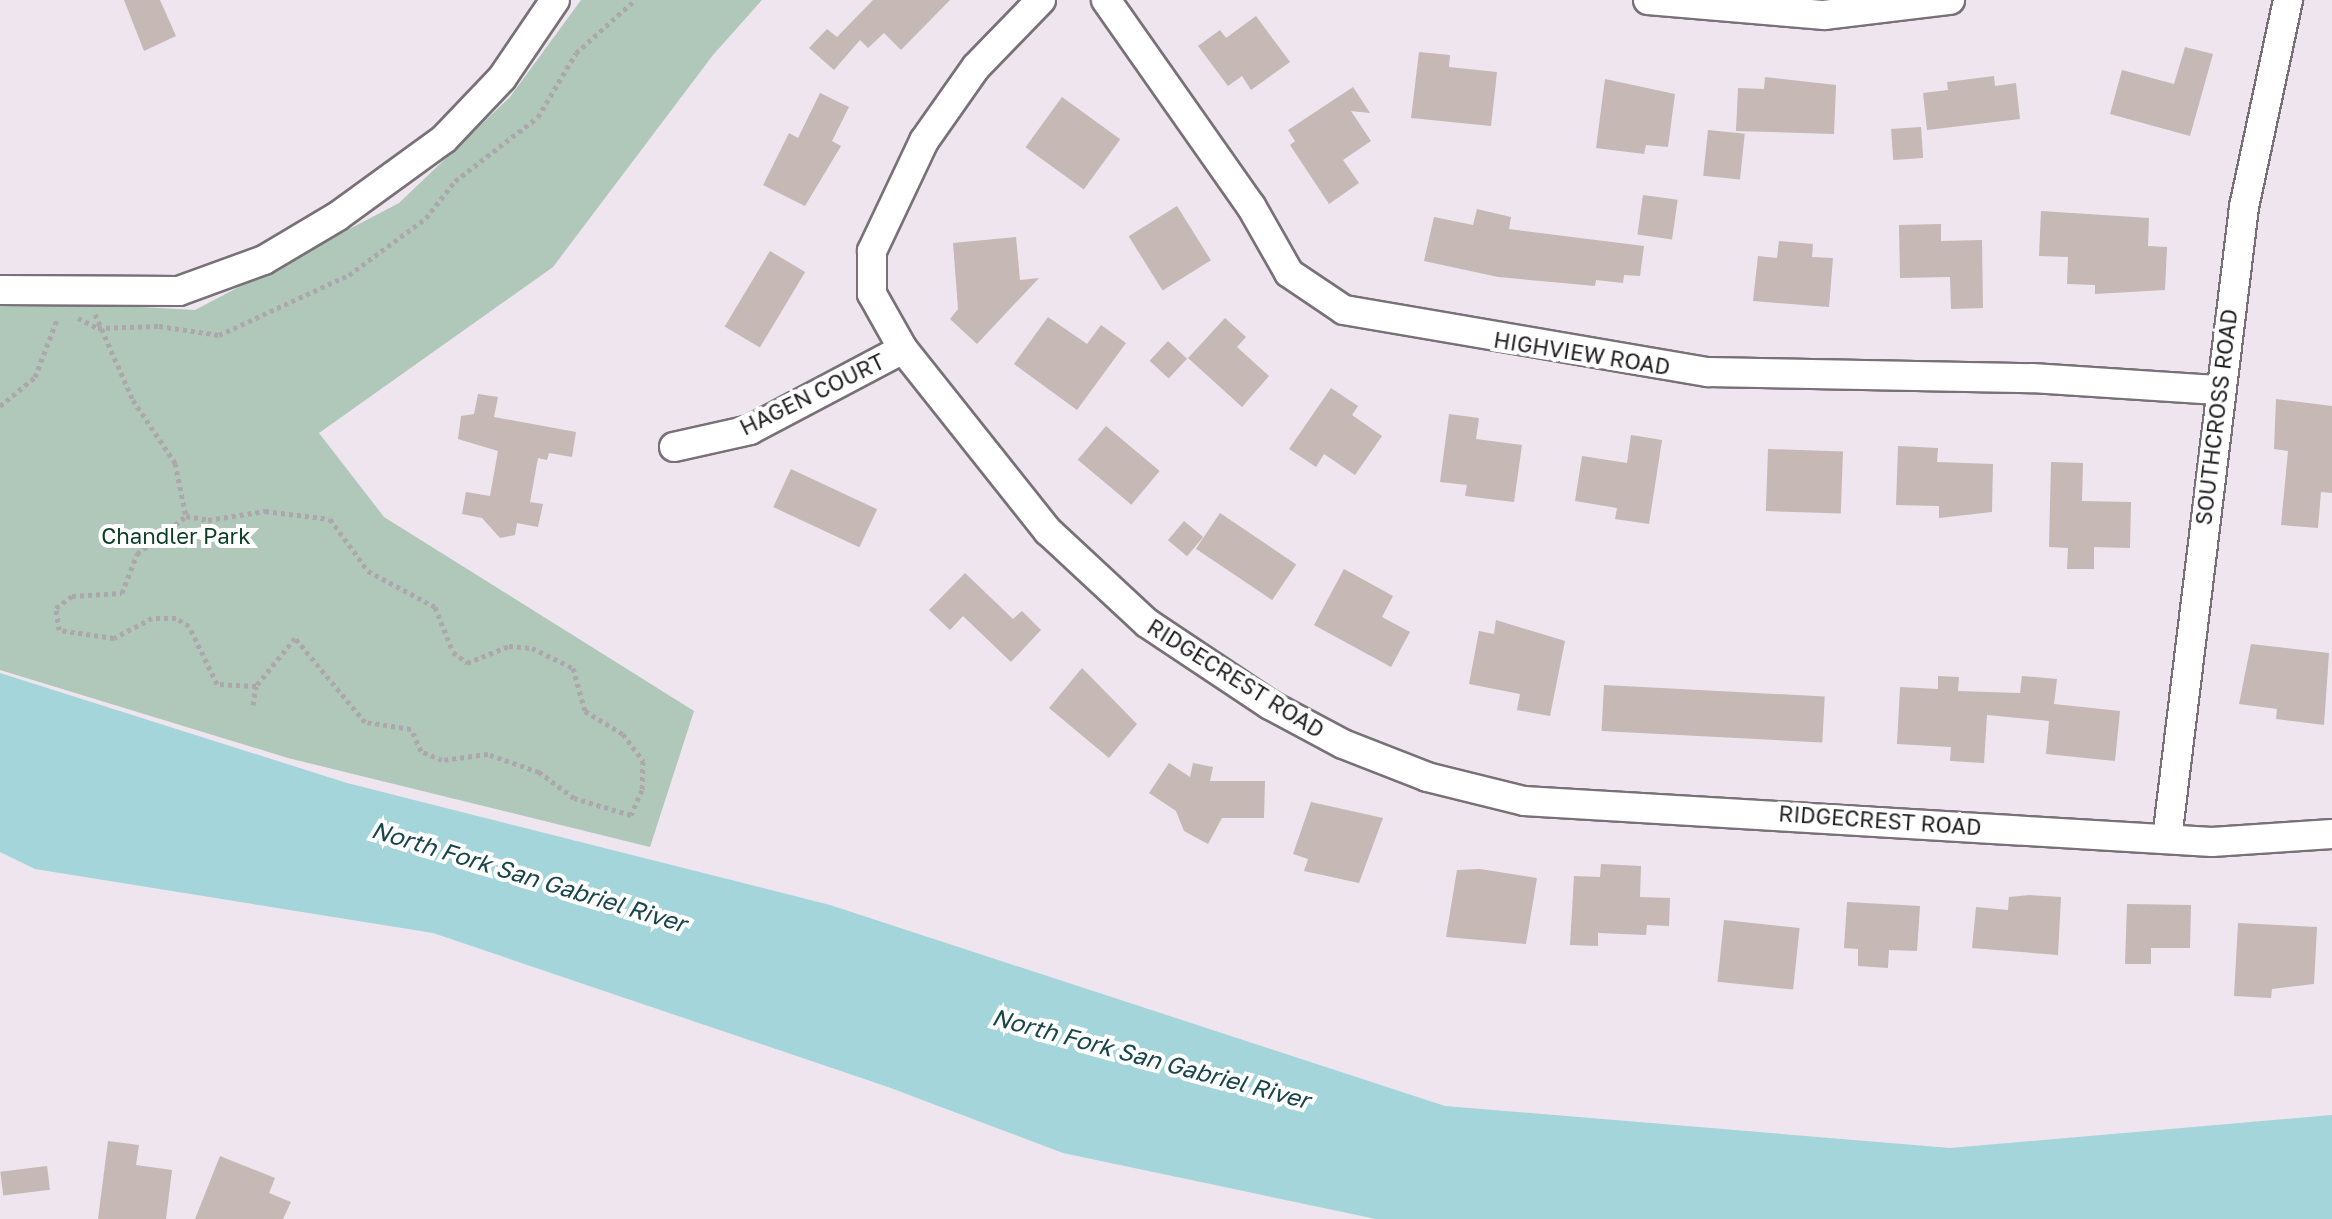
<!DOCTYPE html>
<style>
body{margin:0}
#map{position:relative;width:2332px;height:1219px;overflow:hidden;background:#eee5ee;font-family:"Golos Text",sans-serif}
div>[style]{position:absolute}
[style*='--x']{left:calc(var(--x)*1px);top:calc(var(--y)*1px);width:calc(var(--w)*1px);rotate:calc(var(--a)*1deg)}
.green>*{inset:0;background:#b0c8ba}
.water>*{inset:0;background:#a3d5da}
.building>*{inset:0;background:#c5b8b5;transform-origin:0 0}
.path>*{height:5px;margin-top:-2.5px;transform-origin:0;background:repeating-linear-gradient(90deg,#ada6ad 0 4px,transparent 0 8px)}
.roads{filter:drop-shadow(2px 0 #797178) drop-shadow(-2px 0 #797178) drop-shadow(0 2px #797178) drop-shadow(0 -2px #797178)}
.minor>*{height:28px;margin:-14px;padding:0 14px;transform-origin:14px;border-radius:14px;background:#fff}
span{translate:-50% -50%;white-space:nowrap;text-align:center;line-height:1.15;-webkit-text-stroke:8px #fff;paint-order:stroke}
.street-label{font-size:22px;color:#221f22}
.park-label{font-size:22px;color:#0c3e27}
.water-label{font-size:24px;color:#19464b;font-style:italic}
</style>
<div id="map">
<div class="green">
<i style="clip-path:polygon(581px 0,762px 0,713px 55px,553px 267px,319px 433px,384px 517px,694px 711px,650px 847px,288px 758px,0 670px,0 299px,195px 310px,399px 203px,510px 97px)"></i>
</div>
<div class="water">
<i style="clip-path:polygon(0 673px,347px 783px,830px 905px,1445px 1106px,1950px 1148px,2332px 1115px,2332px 1219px,1376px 1219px,1063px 1153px,888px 1087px,433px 933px,35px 869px,0 852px)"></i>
</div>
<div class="building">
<i style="clip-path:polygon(124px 0,160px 0,176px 36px,144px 51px)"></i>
<i style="clip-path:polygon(873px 0,950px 0,901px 50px,884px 33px,868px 48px,860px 40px,834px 70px,809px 48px,827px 29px,837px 37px)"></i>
<i style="clip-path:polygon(1256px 16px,1290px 62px,1251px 90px,1242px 76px,1228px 86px,1198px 46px,1220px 30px,1226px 38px)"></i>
<i style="clip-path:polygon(2185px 47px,2213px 54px,2190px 136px,2110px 114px,2122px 70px,2174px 84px)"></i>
<i style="clip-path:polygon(1419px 52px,1450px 55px,1449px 67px,1497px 72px,1491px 126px,1411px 118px)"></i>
<i style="clip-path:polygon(1994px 76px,1995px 86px,2016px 83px,2020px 119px,1927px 130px,1923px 93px,1948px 90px,1947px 82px)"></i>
<i style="clip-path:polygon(1765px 77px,1836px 85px,1834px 134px,1736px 131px,1738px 88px,1764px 89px)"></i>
<i style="clip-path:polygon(1605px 79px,1675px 94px,1668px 147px,1646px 145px,1644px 154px,1596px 148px)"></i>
<i style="clip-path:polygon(1353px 87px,1370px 113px,1351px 111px,1371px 141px,1343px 160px,1359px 183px,1329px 204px,1290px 145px,1295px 141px,1288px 130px)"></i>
<i style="clip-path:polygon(820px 93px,849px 107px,832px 141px,841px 146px,805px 206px,763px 185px,789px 133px,798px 138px)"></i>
<i style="left:1062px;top:97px;width:72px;height:62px;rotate:36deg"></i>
<i style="left:1921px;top:127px;width:31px;height:30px;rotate:86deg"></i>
<i style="left:1708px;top:130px;width:37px;height:46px;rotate:6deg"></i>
<i style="left:1643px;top:195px;width:35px;height:40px;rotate:8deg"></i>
<i style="left:1177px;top:206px;width:64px;height:57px;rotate:58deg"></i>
<i style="clip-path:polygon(1477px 209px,1511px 217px,1509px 229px,1644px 246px,1640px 276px,1624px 275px,1623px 283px,1596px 280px,1595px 286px,1498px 277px,1424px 261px,1434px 217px,1473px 225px)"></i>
<i style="clip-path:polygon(2041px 211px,2149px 218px,2148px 246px,2167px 247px,2165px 290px,2095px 294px,2095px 285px,2067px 284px,2068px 257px,2039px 256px)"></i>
<i style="clip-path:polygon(1941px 224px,1941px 241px,1982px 240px,1983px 308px,1951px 309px,1950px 277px,1900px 278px,1899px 225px)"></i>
<i style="clip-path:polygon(1016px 237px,1020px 280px,1039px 278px,977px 344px,950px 319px,958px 309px,953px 243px)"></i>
<i style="clip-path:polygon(1779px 241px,1813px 244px,1812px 257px,1833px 258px,1829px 307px,1753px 301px,1758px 256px,1777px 258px)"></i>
<i style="left:770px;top:251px;width:41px;height:88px;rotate:31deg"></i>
<i style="clip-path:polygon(1048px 317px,1087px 344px,1101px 325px,1126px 343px,1077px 410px,1014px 364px)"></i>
<i style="clip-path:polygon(1225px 318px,1246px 337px,1237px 347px,1269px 376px,1242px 407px,1188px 358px)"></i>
<i style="left:1168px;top:341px;width:26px;height:27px;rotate:43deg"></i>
<i style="clip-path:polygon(1331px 388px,1358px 406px,1352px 415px,1382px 436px,1355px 475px,1324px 454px,1316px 467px,1289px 449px)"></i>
<i style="clip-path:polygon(478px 394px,498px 397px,494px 417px,576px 432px,572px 457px,549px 453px,547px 460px,538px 458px,530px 502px,543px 504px,538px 527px,517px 523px,515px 535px,500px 538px,482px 518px,462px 514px,466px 492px,490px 496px,498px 451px,458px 439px,461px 416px,474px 414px)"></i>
<i style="clip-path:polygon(2276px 399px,2332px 406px,2332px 493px,2321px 492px,2318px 528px,2281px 525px,2288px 451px,2274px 449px)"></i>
<i style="clip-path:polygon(1449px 414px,1479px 418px,1476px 439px,1522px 445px,1514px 502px,1465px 496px,1467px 485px,1440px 482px)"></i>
<i style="left:1106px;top:426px;width:70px;height:44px;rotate:40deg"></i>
<i style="clip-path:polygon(1631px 435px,1662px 440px,1649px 524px,1615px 519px,1617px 508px,1575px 501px,1582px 456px,1627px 463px)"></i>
<i style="clip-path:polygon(1898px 446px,1938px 448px,1937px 462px,1993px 464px,1992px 512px,1939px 518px,1939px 506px,1896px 505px)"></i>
<i style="left:1768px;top:449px;width:75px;height:62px;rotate:2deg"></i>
<i style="clip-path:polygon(2051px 462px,2083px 463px,2082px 501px,2131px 502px,2130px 548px,2094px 547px,2094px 569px,2067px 569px,2068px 548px,2049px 547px)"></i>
<i style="left:791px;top:469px;width:95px;height:42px;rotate:25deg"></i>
<i style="left:1220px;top:513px;width:92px;height:43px;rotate:34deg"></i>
<i style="left:1184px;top:521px;width:25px;height:25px;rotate:40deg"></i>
<i style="clip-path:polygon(1344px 569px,1393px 596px,1382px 617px,1410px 632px,1391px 667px,1314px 625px)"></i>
<i style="clip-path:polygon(965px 573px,1013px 619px,1022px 611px,1041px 630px,1011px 662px,963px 616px,950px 630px,929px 610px)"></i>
<i style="clip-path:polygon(1496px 620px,1565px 641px,1550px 716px,1517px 710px,1520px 694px,1469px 684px,1479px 631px,1494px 634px)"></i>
<i style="clip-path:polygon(2251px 644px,2329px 653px,2324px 725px,2276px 719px,2277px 709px,2239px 704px)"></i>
<i style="clip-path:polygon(1082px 668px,1137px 724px,1109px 758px,1049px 708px)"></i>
<i style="clip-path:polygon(1938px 676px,1959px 677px,1958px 691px,2020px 693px,2022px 676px,2057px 679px,2054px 704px,2120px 711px,2115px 761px,2046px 754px,2049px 721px,1987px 715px,1984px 763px,1950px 761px,1951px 747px,1897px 744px,1900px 687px,1938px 689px)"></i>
<i style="left:1604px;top:685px;width:221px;height:46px;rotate:3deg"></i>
<i style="clip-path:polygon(1169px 763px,1190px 777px,1193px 763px,1213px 767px,1210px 781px,1265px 781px,1264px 818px,1222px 818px,1208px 844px,1184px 831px,1176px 811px,1149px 793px)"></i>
<i style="clip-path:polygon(1311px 802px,1383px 818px,1359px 883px,1304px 871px,1308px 859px,1293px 854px)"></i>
<i style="clip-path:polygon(1601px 864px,1641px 866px,1640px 897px,1670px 898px,1669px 926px,1647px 925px,1646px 935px,1598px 933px,1598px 946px,1570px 945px,1574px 876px,1600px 877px)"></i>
<i style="clip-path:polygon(1480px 869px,1537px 878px,1526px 944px,1446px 937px,1457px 870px)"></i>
<i style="clip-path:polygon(2030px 895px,2061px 897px,2058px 955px,1972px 948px,1976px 907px,2008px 910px,2009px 897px)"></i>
<i style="clip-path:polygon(1847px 902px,1920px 906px,1917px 951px,1889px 950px,1888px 968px,1858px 966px,1858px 949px,1844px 948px)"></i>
<i style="clip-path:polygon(2127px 904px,2191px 905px,2190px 948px,2151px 948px,2151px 964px,2125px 964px)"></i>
<i style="left:1724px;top:920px;width:76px;height:62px;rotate:6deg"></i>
<i style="clip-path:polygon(2238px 923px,2317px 927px,2314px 984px,2272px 989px,2271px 998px,2234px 996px)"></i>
<i style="clip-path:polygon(108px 1141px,139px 1145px,136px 1165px,172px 1170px,166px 1219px,98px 1219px)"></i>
<i style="clip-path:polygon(220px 1156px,275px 1178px,269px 1193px,291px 1202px,283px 1219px,195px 1219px)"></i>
<i style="left:47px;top:1166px;width:24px;height:47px;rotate:83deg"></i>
</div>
<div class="path">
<i style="--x:95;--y:314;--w:94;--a:66.2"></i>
<i style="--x:133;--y:400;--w:76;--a:56.3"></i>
<i style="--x:175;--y:463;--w:54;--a:78.3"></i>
<i style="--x:186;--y:516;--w:22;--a:10"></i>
<i style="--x:208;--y:520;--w:58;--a:-9"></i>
<i style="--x:265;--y:511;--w:65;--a:7"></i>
<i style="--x:330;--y:519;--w:64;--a:53.8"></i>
<i style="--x:368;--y:571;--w:76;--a:28.2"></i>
<i style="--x:435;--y:607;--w:48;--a:68.2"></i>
<i style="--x:453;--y:652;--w:18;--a:38"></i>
<i style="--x:467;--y:663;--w:45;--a:-22"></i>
<i style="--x:509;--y:646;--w:23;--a:5"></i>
<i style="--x:532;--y:648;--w:46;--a:26"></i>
<i style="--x:573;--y:668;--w:45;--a:74.4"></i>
<i style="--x:585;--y:711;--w:44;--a:31.2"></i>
<i style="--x:623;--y:734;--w:34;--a:53"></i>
<i style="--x:643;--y:761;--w:29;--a:92"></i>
<i style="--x:642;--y:790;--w:27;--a:114"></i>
<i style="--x:631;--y:815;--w:59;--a:-163.4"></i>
<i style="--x:574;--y:798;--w:44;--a:-143.4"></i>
<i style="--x:539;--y:772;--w:54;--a:-160.6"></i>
<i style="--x:488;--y:754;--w:46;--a:172.6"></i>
<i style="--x:442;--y:760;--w:23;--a:-157"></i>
<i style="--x:421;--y:751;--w:24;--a:-114"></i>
<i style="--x:411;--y:729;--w:47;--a:-171.3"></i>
<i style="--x:365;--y:722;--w:109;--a:-129.8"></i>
<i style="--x:295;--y:638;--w:62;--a:129.1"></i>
<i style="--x:256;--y:686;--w:39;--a:-177"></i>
<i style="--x:217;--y:684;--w:64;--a:-115.8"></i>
<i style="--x:189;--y:626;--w:15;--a:-148"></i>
<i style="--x:176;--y:618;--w:24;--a:180"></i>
<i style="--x:152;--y:618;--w:43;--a:152.2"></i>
<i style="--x:114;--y:638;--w:56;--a:-171.7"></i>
<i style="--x:59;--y:630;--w:22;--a:-98"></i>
<i style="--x:56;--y:608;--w:20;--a:-37"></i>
<i style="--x:72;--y:596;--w:50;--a:-3.4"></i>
<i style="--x:122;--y:593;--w:42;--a:-69"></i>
<i style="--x:137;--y:554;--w:62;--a:-37.8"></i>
<i style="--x:78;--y:318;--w:22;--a:27"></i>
<i style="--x:98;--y:328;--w:61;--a:-1.9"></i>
<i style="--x:159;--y:326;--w:61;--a:8.5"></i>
<i style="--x:219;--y:335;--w:143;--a:-24.8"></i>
<i style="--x:349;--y:275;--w:96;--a:-36.5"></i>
<i style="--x:426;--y:218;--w:47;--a:-51.9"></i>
<i style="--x:455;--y:181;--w:105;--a:-37.6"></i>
<i style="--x:538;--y:117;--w:74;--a:-59.3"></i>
<i style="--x:576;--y:53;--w:79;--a:-41.9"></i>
<i style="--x:0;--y:406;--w:45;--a:-39.6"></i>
<i style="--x:35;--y:377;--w:64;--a:-69"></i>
<i style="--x:253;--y:705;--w:19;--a:-81"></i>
</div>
<div class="roads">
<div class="minor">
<i style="--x:1041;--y:0;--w:93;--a:134.1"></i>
<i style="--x:976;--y:67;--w:90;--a:125.1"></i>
<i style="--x:924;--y:141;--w:122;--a:115.3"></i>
<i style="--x:872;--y:251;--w:43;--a:90"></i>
<i style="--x:872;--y:294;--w:63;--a:60.6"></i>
<i style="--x:903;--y:349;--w:233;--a:51.5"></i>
<i style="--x:1048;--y:531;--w:135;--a:42.9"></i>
<i style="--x:1147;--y:623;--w:148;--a:33.7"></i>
<i style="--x:1270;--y:705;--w:83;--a:28.1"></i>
<i style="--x:1343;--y:744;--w:90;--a:21.4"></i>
<i style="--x:1427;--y:777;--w:100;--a:13.9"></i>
<i style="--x:1524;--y:801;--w:689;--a:3.41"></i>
<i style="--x:2212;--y:842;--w:120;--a:-3.8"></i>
<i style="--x:1106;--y:0;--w:252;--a:54.9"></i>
<i style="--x:1251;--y:206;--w:77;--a:60.4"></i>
<i style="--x:1289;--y:273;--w:66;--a:33.9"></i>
<i style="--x:1344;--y:310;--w:369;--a:9.7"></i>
<i style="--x:1708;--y:372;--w:324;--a:1.1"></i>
<i style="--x:2032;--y:378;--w:186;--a:3.7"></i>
<i style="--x:1648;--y:0;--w:177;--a:4.9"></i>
<i style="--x:1824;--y:15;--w:127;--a:-6.8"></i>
<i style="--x:0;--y:290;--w:179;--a:0.3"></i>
<i style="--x:179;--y:291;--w:90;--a:-20"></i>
<i style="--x:264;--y:260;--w:86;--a:-30.7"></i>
<i style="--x:338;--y:216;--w:131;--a:-36"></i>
<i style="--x:444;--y:139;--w:84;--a:-46.4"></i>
<i style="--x:502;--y:78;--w:94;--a:-55.8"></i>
<i style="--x:674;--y:447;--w:78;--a:-12.6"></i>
<i style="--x:750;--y:430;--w:173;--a:-27.9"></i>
<i style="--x:2167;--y:839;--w:637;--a:-83.05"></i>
<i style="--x:2244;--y:207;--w:212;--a:-78"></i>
</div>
</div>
<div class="street-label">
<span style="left:1582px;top:353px;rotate:9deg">HIGHVIEW ROAD</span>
<span style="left:812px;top:394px;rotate:-26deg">HAGEN COURT</span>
<span style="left:2216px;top:417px;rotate:-83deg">SOUTHCROSS ROAD</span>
<span style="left:1236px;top:678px;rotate:32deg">RIDGECREST ROAD</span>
<span style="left:1880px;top:820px;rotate:4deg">RIDGECREST ROAD</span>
</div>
<div class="park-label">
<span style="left:176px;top:536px">Chandler Park</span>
</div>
<div class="water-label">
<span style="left:529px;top:876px;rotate:17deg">North Fork San Gabriel River</span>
<span style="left:1151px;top:1058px;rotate:15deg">North Fork San Gabriel River</span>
</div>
</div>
